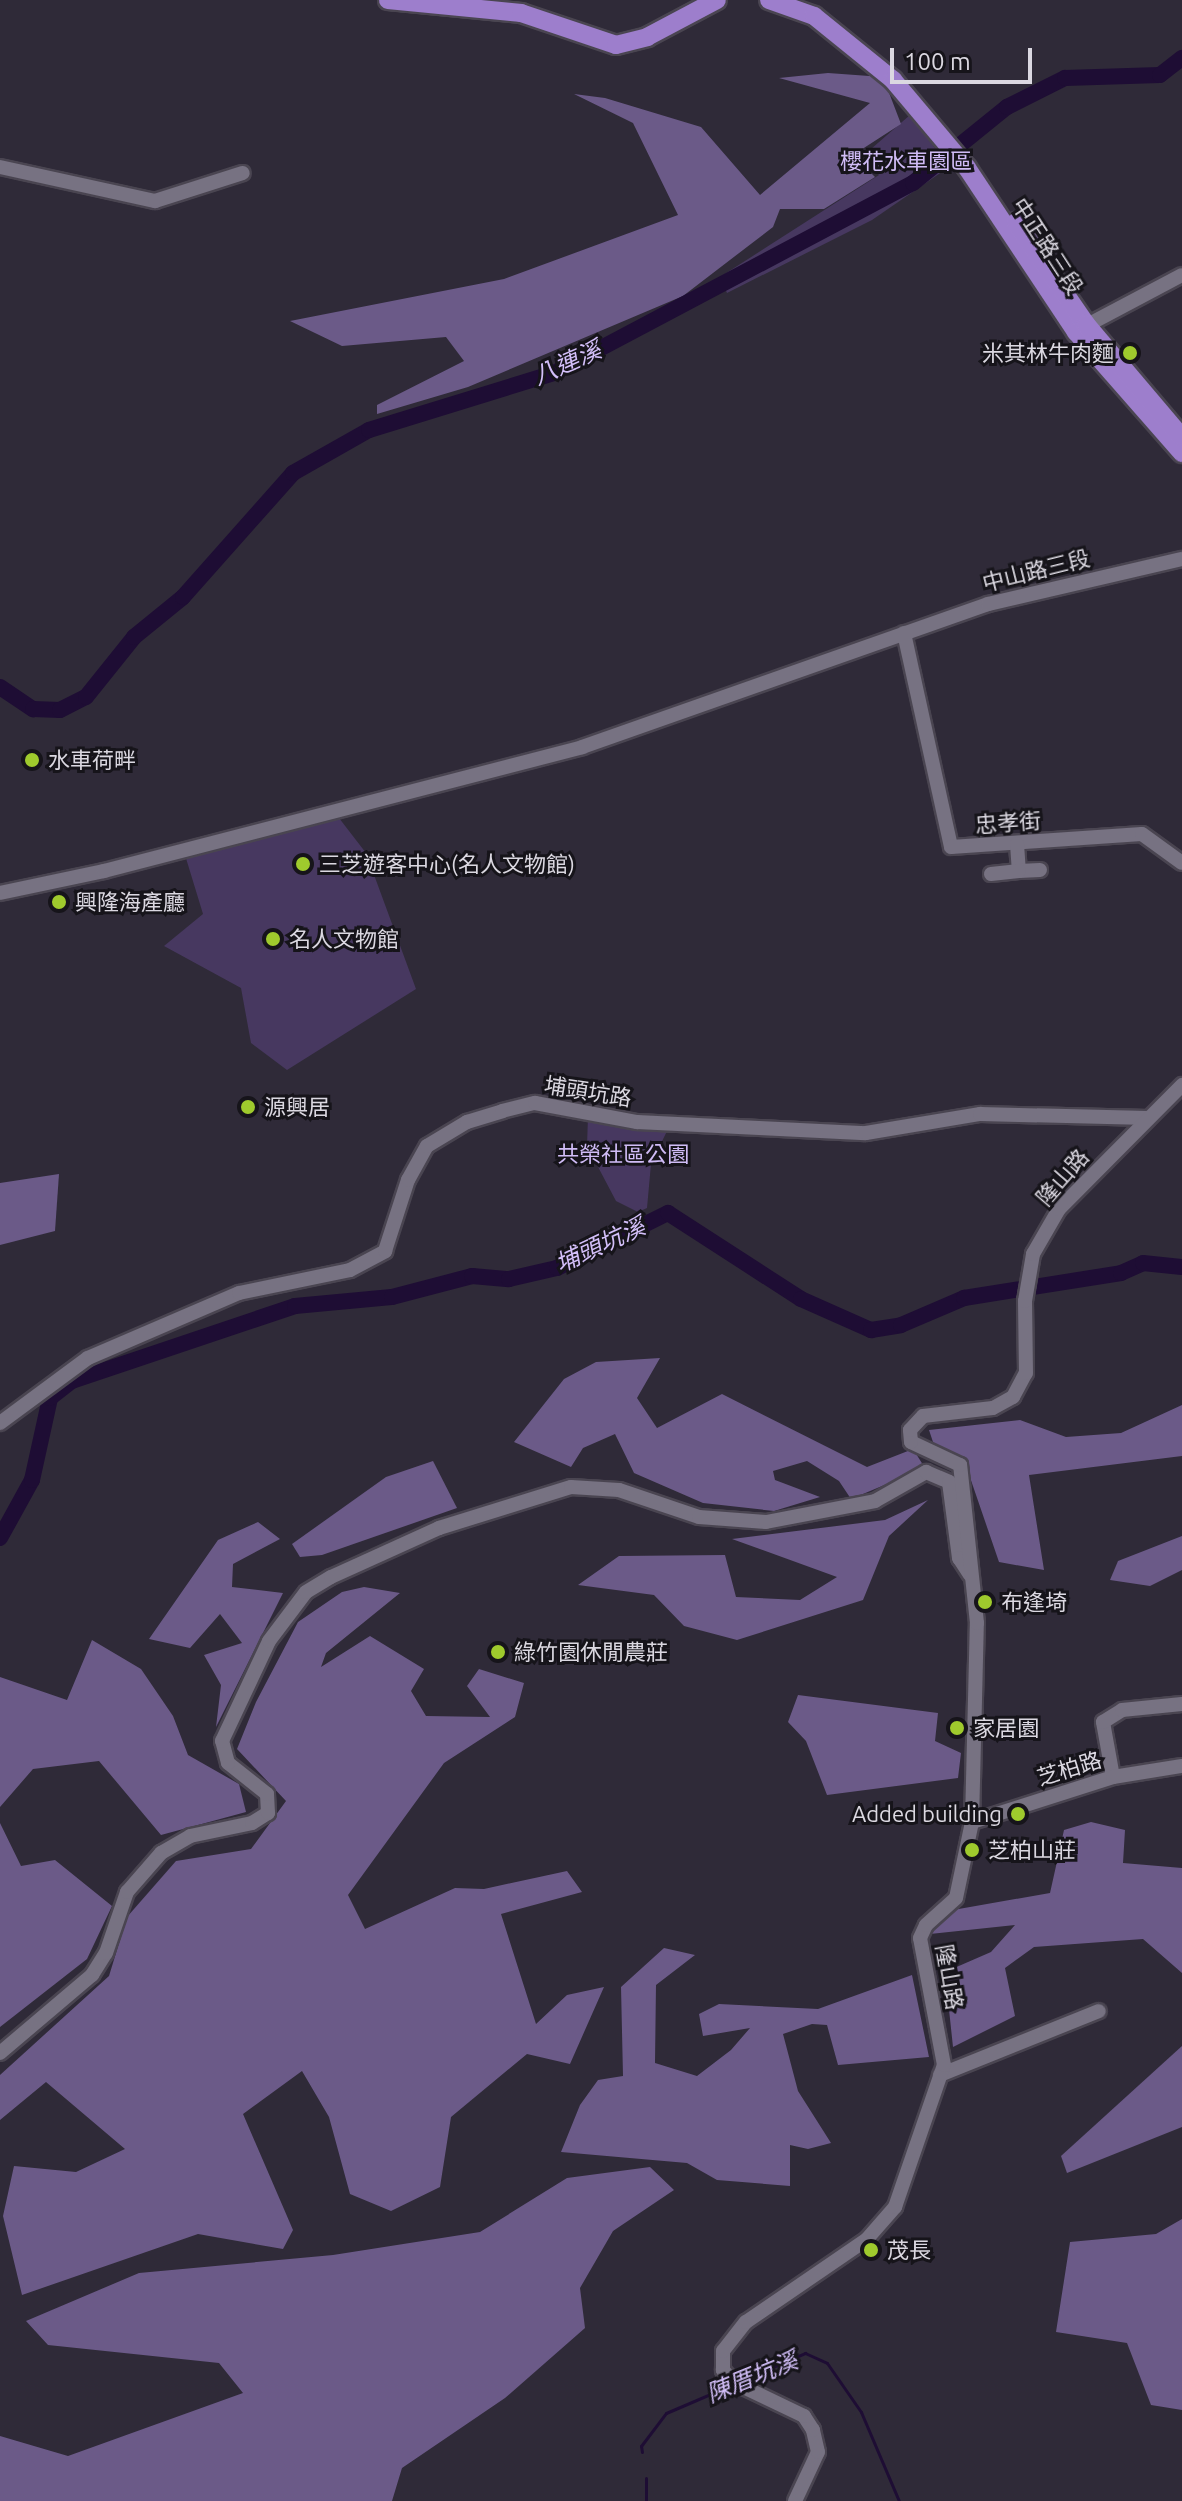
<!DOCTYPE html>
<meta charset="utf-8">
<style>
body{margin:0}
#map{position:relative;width:1182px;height:2501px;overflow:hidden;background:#2f2a38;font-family:Ubuntu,"Noto Sans TC",sans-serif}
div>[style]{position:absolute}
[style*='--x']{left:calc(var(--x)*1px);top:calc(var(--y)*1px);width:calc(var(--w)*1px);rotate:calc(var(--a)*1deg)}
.green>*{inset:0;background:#473860}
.forest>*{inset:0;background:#6b5a88}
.stream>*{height:3px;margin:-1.5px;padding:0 1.5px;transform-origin:1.5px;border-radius:1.5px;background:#1e0d34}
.river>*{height:16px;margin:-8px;padding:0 8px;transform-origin:8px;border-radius:8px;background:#1e0d34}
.roads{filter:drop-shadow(2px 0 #4a4551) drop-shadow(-2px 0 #4a4551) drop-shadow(0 2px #4a4551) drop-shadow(0 -2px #4a4551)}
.minor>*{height:14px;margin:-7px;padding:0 7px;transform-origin:7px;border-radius:7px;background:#777282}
.major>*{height:18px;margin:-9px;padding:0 9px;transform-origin:9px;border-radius:9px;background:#9d7ecc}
.dots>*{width:22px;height:22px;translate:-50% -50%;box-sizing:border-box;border:4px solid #16141a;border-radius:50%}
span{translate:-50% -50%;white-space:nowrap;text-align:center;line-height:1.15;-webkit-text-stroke:6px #16141a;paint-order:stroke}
.park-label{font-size:22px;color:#d0bcf6}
.street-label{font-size:22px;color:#dbd8e1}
.poi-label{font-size:22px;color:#dbd8e1}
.right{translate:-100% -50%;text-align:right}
.left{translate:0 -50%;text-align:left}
.water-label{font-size:24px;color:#d3bff9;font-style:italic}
.scale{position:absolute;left:890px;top:48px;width:142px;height:36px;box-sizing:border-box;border:4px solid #dbd8e1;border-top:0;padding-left:10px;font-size:24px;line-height:28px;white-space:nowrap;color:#dbd8e1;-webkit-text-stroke:6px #16141a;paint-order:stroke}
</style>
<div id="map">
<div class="green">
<i style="clip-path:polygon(910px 115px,949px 167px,872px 220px,727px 293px,720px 277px,879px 175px,863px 156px)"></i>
<i style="clip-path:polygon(339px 818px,366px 853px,416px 989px,287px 1070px,251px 1043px,241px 988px,164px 946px,203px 914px,185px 855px)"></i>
<i style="clip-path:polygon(588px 1116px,668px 1129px,651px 1164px,647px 1208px,638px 1212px,616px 1201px,587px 1146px)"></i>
</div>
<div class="forest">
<i style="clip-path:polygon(828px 73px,883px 77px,901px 124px,853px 155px,875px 177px,824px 209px,780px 209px,773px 227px,683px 296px,468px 387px,377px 414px,377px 405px,464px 361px,446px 337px,342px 346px,290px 321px,504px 279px,678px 215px,633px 123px,574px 94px,605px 98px,701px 127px,760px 195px,870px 103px,779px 78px)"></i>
<i style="clip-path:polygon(59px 1174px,55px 1231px,0 1245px,0 1183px)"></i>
<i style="clip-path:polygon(660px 1358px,637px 1398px,657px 1428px,722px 1394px,867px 1467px,913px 1449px,925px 1468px,851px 1499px,839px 1481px,807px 1461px,773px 1471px,775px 1480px,820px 1497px,774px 1511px,703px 1503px,634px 1473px,615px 1434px,583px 1448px,571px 1467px,514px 1442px,564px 1379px,596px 1362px)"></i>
<i style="clip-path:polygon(1182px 1405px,1182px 1456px,1029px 1475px,1044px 1570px,999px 1562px,963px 1457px,934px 1445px,929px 1430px,1020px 1420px,1066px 1437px,1121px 1433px)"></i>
<i style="clip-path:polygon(433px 1461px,457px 1508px,322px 1555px,300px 1557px,292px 1544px,386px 1477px)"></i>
<i style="clip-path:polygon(928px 1500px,889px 1536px,863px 1600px,737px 1640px,684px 1626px,654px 1595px,578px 1585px,619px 1556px,725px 1555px,736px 1597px,800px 1600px,837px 1577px,732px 1539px,885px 1520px)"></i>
<i style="clip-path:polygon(258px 1522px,280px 1539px,233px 1564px,232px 1587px,283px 1593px,216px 1727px,221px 1685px,204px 1655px,242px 1643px,220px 1614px,190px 1648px,149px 1639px,218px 1540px)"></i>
<i style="clip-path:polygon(1182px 1536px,1182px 1570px,1150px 1586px,1110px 1580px,1118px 1561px)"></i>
<i style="clip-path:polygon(364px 1587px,400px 1593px,326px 1653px,321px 1667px,370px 1636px,424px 1669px,411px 1691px,426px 1716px,490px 1717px,467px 1686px,479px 1669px,524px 1683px,515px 1717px,444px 1763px,348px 1895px,365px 1929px,455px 1888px,484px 1889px,567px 1871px,582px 1892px,501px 1914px,536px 2024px,567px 1995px,604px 1987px,570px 2064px,527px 2054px,451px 2117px,440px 2187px,391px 2211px,350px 2194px,329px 2117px,302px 2071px,243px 2114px,293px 2230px,283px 2249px,198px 2234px,22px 2295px,3px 2216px,14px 2166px,76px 2172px,125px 2149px,46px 2082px,0 2120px,0 2075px,109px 1976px,127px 1917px,176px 1861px,251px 1849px,286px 1801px,237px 1749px,256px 1702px,298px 1622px,342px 1592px)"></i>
<i style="clip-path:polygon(92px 1640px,141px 1669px,173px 1716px,188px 1755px,239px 1784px,246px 1812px,161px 1835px,99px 1761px,33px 1769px,0 1807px,0 1677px,67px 1700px)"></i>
<i style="clip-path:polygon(798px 1695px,938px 1713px,935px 1741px,961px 1753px,958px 1778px,827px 1795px,806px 1741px,788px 1722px)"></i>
<i style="clip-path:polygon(1091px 1822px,1125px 1830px,1123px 1863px,1182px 1868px,1182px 1973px,1143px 1939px,1034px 1947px,1005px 1968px,1015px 2016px,953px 2047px,945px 1972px,991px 1952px,1015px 1925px,930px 1934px,953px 1910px,1050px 1893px,1064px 1830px)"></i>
<i style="clip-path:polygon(0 1823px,21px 1866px,55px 1860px,112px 1906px,87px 1959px,0 2027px)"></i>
<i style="clip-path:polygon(664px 1948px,695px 1955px,656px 1985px,655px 2063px,697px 2076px,731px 2050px,750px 2028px,703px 2036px,699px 2014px,719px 2004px,818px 2009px,912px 1975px,929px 2057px,838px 2065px,827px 2025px,812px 2024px,783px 2034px,798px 2091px,831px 2143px,808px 2149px,790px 2145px,790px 2186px,717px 2180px,687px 2163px,561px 2152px,580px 2105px,598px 2080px,623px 2076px,621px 1987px)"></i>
<i style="clip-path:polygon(1182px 2046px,1182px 2127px,1067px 2173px,1061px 2156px)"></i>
<i style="clip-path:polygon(650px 2167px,674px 2190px,613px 2231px,580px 2288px,585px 2328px,505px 2398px,402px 2468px,392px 2501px,0 2501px,0 2436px,68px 2456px,243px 2393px,219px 2363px,48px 2345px,26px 2321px,139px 2273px,333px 2255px,480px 2232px,567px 2178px)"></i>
<i style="clip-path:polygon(1182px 2219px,1182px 2410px,1151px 2405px,1127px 2343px,1056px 2332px,1070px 2242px,1156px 2234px)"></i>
</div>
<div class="stream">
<i style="--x:743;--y:2380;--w:68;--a:-23.5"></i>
<i style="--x:805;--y:2353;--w:24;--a:24"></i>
<i style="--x:827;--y:2363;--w:60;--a:55.2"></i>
<i style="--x:861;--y:2412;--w:97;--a:66.9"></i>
<i style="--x:642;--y:2452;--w:6;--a:-99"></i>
<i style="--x:641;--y:2446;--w:41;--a:-52.9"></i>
<i style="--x:666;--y:2413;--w:69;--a:-23.2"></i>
<i style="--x:646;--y:2478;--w:23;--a:90"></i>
</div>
<div class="river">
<i style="--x:0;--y:687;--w:40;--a:34"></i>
<i style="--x:33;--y:709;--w:27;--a:2"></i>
<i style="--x:60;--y:710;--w:29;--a:-27"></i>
<i style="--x:86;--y:697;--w:77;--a:-51.3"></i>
<i style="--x:134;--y:637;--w:63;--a:-39.2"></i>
<i style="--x:183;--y:597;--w:166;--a:-48.4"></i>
<i style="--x:293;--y:473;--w:87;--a:-29.5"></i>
<i style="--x:369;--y:430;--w:194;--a:-17.1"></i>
<i style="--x:554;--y:373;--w:406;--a:-27.9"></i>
<i style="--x:913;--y:183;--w:121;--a:-39"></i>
<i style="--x:1007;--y:107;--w:65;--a:-26.6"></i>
<i style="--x:1065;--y:78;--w:95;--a:-1.8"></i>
<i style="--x:1160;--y:75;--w:28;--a:-38"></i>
<i style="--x:0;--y:1538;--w:66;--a:-61.1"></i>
<i style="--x:32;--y:1480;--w:84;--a:-77.6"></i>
<i style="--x:50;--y:1398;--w:28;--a:-38"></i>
<i style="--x:72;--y:1381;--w:235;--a:-18.6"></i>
<i style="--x:295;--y:1306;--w:97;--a:-5.3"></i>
<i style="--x:392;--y:1297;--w:83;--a:-14.7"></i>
<i style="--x:472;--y:1276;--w:37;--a:5"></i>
<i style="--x:509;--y:1279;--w:49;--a:-12.9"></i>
<i style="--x:557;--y:1268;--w:124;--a:-26.4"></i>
<i style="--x:668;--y:1213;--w:158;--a:32.9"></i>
<i style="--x:801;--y:1299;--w:77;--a:23.9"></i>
<i style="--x:871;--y:1330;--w:30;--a:-9"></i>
<i style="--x:901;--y:1325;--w:69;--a:-23.2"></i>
<i style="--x:964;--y:1298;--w:159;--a:-9"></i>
<i style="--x:1121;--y:1273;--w:24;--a:-24"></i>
<i style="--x:1143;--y:1263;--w:39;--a:6"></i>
</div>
<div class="roads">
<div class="minor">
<i style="--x:0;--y:167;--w:159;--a:12.4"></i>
<i style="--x:155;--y:201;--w:92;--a:-17.7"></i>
<i style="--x:1080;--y:329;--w:115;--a:-27.9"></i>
<i style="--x:904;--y:633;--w:219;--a:77.6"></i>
<i style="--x:951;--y:847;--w:191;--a:-3.9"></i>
<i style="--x:1142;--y:834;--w:49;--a:35.9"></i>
<i style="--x:1017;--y:844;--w:27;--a:86"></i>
<i style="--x:1019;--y:871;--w:21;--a:-3"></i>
<i style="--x:991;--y:874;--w:28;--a:-6"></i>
<i style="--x:0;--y:893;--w:106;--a:-11.9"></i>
<i style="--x:104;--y:871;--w:494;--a:-14.5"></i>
<i style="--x:582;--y:747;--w:430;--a:-19.4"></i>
<i style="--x:988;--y:604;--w:199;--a:-13.1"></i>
<i style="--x:0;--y:1423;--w:109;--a:-36.5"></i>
<i style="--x:88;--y:1358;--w:164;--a:-23.3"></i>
<i style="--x:239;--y:1293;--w:113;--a:-11.7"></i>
<i style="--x:350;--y:1270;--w:40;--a:-28"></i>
<i style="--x:385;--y:1251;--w:75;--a:-72.1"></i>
<i style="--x:408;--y:1180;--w:39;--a:-61"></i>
<i style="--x:427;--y:1146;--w:47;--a:-31"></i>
<i style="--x:467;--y:1122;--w:37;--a:-17"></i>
<i style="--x:502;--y:1111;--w:34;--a:-14"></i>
<i style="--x:535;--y:1103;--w:104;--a:10.6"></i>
<i style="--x:637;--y:1122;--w:229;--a:2.8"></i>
<i style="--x:866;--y:1133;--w:116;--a:-9.5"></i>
<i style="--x:980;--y:1114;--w:168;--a:1.4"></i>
<i style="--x:1113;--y:1777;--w:56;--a:-100.3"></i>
<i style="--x:1103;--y:1722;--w:22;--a:-32"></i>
<i style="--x:1122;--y:1710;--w:60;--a:-5.7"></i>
<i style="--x:972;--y:1822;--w:148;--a:-17.7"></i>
<i style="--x:1113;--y:1777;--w:70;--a:-9.1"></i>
<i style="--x:0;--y:2053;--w:121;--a:-40.3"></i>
<i style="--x:92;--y:1975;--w:26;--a:-58"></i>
<i style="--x:106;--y:1953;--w:65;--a:-71"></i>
<i style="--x:127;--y:1892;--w:52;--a:-48.9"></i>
<i style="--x:161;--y:1853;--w:34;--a:-30"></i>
<i style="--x:190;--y:1836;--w:63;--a:-11.8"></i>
<i style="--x:252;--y:1823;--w:19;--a:-32"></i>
<i style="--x:268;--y:1813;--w:19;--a:-93"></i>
<i style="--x:267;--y:1794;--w:50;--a:-141.5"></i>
<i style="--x:228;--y:1763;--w:23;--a:-105"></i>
<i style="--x:222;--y:1741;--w:110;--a:-64.8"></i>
<i style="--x:269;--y:1641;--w:61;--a:-52.9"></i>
<i style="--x:306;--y:1592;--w:29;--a:-31"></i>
<i style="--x:331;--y:1577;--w:119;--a:-24.4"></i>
<i style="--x:439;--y:1528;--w:138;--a:-17.3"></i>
<i style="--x:571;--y:1487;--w:48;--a:3.6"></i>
<i style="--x:619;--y:1490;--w:84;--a:18.6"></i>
<i style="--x:699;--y:1517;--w:67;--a:4.3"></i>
<i style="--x:766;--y:1522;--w:111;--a:-10.9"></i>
<i style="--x:875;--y:1501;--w:59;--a:-29.6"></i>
<i style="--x:926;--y:1472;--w:25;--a:23"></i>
<i style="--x:949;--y:1482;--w:77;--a:82.5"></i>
<i style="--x:959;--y:1558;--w:20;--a:57"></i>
<i style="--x:940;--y:2075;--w:171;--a:-21.9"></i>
<i style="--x:795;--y:2501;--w:54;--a:-64.9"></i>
<i style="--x:818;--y:2452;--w:23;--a:-103"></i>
<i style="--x:813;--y:2430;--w:17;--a:-123"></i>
<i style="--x:804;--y:2416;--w:79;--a:-154.4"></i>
<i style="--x:733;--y:2382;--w:16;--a:-130"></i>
<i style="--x:723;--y:2370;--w:19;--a:-90"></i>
<i style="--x:723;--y:2351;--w:37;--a:-52"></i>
<i style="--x:746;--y:2322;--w:147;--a:-34.4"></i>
<i style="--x:867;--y:2239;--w:43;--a:-48.8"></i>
<i style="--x:895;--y:2207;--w:150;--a:-71"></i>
<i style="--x:944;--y:2065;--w:129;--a:-100.7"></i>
<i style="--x:920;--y:1938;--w:14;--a:-65"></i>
<i style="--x:926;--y:1925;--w:40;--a:-42"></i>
<i style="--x:956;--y:1898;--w:78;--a:-78.1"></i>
<i style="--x:972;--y:1822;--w:199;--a:-88.6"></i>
<i style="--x:977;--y:1623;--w:159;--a:-96.1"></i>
<i style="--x:960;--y:1465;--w:54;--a:-154.9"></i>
<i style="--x:911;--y:1442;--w:12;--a:-95"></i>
<i style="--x:910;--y:1430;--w:19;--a:-47"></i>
<i style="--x:923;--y:1416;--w:70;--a:-6.5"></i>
<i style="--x:993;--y:1408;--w:23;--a:-29"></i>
<i style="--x:1013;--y:1397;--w:27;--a:-62"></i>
<i style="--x:1026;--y:1373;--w:72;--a:-90.8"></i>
<i style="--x:1025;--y:1301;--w:48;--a:-80.3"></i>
<i style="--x:1033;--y:1254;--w:52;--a:-60"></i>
<i style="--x:1059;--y:1209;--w:175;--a:-45.2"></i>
</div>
<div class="major">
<i style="--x:388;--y:0;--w:134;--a:5.6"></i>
<i style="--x:521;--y:13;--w:100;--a:18.6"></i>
<i style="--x:616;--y:45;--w:32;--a:-14"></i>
<i style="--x:647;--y:37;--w:79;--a:-27.9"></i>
<i style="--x:769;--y:0;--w:48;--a:19.6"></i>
<i style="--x:814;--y:16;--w:102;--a:39"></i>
<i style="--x:893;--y:80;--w:115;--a:49.9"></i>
<i style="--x:967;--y:168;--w:197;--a:56.4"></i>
<i style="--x:1076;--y:332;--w:161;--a:48.8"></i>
<i style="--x:1016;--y:222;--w:124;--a:55.5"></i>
<i style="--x:1086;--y:324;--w:148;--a:49.7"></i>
</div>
</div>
<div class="dots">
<i style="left:1130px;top:353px;background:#9fca2d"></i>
<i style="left:32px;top:760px;background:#9fca2d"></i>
<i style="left:303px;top:864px;background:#9fca2d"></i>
<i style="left:59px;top:902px;background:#9fca2d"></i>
<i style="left:273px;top:939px;background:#9fca2d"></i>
<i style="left:248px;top:1107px;background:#9fca2d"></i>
<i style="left:985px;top:1602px;background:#9fca2d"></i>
<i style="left:498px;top:1652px;background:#9fca2d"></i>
<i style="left:957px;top:1728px;background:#9fca2d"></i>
<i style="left:1018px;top:1814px;background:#9fca2d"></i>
<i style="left:972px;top:1850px;background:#9fca2d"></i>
<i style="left:871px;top:2250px;background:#9fca2d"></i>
</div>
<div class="park-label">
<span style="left:906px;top:161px">櫻花水車園區</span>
<span style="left:623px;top:1154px">共榮社區公園</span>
</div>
<div class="street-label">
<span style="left:1048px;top:246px;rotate:57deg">中正路三段</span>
<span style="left:1036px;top:570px;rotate:-14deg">中山路三段</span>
<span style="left:1008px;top:822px;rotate:-4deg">忠孝街</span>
<span style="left:588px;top:1091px;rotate:9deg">埔頭坑路</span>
<span style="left:1062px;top:1177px;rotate:-49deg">隆山路</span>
<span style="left:1069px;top:1768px;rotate:-17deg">芝柏路</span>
<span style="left:950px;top:1977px;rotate:80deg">隆山路</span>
</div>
<div class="poi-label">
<span class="right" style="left:1114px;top:353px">米其林牛肉麵</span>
<span class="left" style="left:48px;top:760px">水車荷畔</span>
<span class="left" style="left:319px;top:864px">三芝遊客中心(名人文物館)</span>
<span class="left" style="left:75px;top:902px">興隆海產廳</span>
<span class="left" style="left:289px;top:939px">名人文物館</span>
<span class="left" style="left:264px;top:1107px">源興居</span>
<span class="left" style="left:1001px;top:1602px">布逢埼</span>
<span class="left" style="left:514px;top:1652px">綠竹園休閒農莊</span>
<span class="left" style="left:973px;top:1728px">家居園</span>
<span class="right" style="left:1002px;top:1814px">Added building</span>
<span class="left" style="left:988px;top:1850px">芝柏山莊</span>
<span class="left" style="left:887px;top:2250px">茂長</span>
</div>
<div class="water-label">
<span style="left:567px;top:363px;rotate:-24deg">八連溪</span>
<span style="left:600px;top:1245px;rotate:-25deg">埔頭坑溪</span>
<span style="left:752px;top:2377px;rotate:-22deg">陳厝坑溪</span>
</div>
<div class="scale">100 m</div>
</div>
